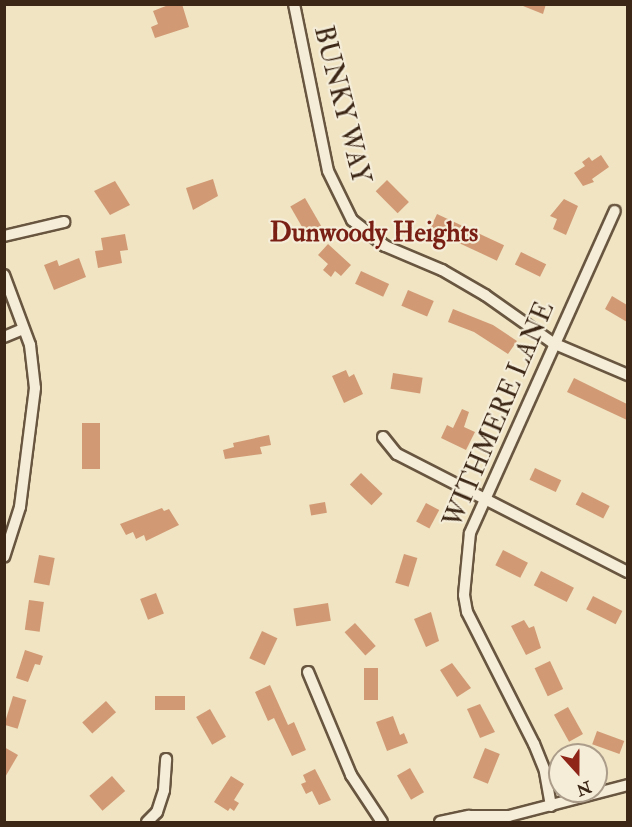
<!DOCTYPE html>
<style>
body{margin:0}
#map{position:relative;width:632px;height:827px;overflow:hidden;background:#f0e4c3;font-family:"IM FELL Double Pica",serif}
div>[style]{position:absolute}
[style*='--x']{left:calc(var(--x)*1px);top:calc(var(--y)*1px);width:calc(var(--w)*1px);rotate:calc(var(--a)*1deg)}
.building>*{inset:0;background:#d19a75;transform-origin:0 0}
.roads{filter:drop-shadow(2px 0 #695640) drop-shadow(-2px 0 #695640) drop-shadow(0 2px #695640) drop-shadow(0 -2px #695640)}
.street>*{height:10px;margin:-5px;padding:0 5px;transform-origin:5px;border-radius:5px;background:#f5edd8}
span{translate:-50% -50%;white-space:nowrap;text-align:center;line-height:1.15;-webkit-text-stroke:4.5px #f5edd8;paint-order:stroke}
.street-label{font-size:26px;color:#3c2615}
.neighbourhood-label{font-size:27px;color:#7a1f14;font-weight:700}
.frame{position:absolute;inset:0;border:6px solid #3c2615;pointer-events:none}
.north{position:absolute;left:548px;top:743px;width:60px;height:60px;box-sizing:border-box;background:#f5edd8;border:2px solid #ab9d8a;border-radius:50%;rotate:159deg;font-size:16px;font-weight:700;line-height:24px;text-align:center;color:#3c2615}
.north::after{content:'';display:block;margin:auto;width:21px;height:27px;background:#8f2418;clip-path:polygon(50% 0,100% 100%,50% 72%,0 100%)}
</style>
<div id="map">
<div class="building">
<i style="clip-path:polygon(171px 4px,182px 4px,189px 27px,155px 38px,151px 27px,158px 24px,153px 11px)"></i>
<i style="clip-path:polygon(518px 4px,546px 4px,543px 14px)"></i>
<i style="clip-path:polygon(601px 155px,609px 167px,592px 179px,594px 182px,583px 186px,574px 173px,585px 166px,582px 162px,589px 157px,592px 161px)"></i>
<i style="clip-path:polygon(213px 179px,218px 196px,193px 210px,186px 188px)"></i>
<i style="left:387px;top:180px;width:31px;height:16px;rotate:45deg"></i>
<i style="clip-path:polygon(115px 181px,130px 205px,110px 215px,94px 191px)"></i>
<i style="left:305px;top:198px;width:32px;height:17px;rotate:60deg"></i>
<i style="clip-path:polygon(564px 199px,578px 206px,566px 235px,553px 229px,557px 219px,550px 216px)"></i>
<i style="left:437px;top:214px;width:74px;height:17px;rotate:25deg"></i>
<i style="clip-path:polygon(125px 234px,128px 250px,120px 251px,122px 263px,98px 268px,95px 251px,103px 250px,101px 238px)"></i>
<i style="clip-path:polygon(328px 244px,351px 265px,341px 276px,335px 271px,331px 277px,323px 270px,328px 264px,318px 255px)"></i>
<i style="left:521px;top:252px;width:28px;height:14px;rotate:26deg"></i>
<i style="clip-path:polygon(79px 258px,86px 277px,54px 290px,44px 265px,57px 260px,59px 266px)"></i>
<i style="left:361px;top:271px;width:31px;height:14px;rotate:25deg"></i>
<i style="left:408px;top:290px;width:28px;height:17px;rotate:23deg"></i>
<i style="clip-path:polygon(612px 296px,627px 305px,627px 322px,605px 309px)"></i>
<i style="clip-path:polygon(453px 309px,493px 325px,517px 341px,508px 354px,474px 332px,448px 322px)"></i>
<i style="clip-path:polygon(346px 370px,349px 377px,354px 374px,363px 394px,344px 403px,332px 376px)"></i>
<i style="left:393px;top:373px;width:30px;height:16px;rotate:9deg"></i>
<i style="clip-path:polygon(574px 378px,627px 404px,627px 420px,567px 392px)"></i>
<i style="clip-path:polygon(462px 409px,469px 412px,464px 427px,475px 432px,466px 450px,441px 438px,447px 425px,453px 428px)"></i>
<i style="left:82px;top:423px;width:18px;height:46px"></i>
<i style="clip-path:polygon(269px 435px,271px 445px,260px 447px,262px 454px,225px 459px,223px 450px,234px 447px,233px 443px)"></i>
<i style="left:535px;top:468px;width:29px;height:13px;rotate:25deg"></i>
<i style="left:361px;top:473px;width:30px;height:16px;rotate:44deg"></i>
<i style="left:582px;top:492px;width:31px;height:14px;rotate:27deg"></i>
<i style="left:325px;top:502px;width:11px;height:16px;rotate:80deg"></i>
<i style="left:426px;top:503px;width:15px;height:21px;rotate:28deg"></i>
<i style="clip-path:polygon(162px 508px,164px 511px,169px 509px,179px 525px,146px 541px,144px 535px,136px 539px,133px 532px,126px 535px,120px 524px)"></i>
<i style="left:503px;top:550px;width:28px;height:17px;rotate:27deg"></i>
<i style="left:404px;top:554px;width:14px;height:30px;rotate:17deg"></i>
<i style="left:39px;top:555px;width:16px;height:28px;rotate:11deg"></i>
<i style="left:541px;top:571px;width:37px;height:16px;rotate:27deg"></i>
<i style="left:156px;top:593px;width:22px;height:17px;rotate:69deg"></i>
<i style="left:593px;top:596px;width:33px;height:15px;rotate:27deg"></i>
<i style="left:29px;top:600px;width:15px;height:30px;rotate:8deg"></i>
<i style="left:328px;top:603px;width:18px;height:35px;rotate:81deg"></i>
<i style="clip-path:polygon(431px 612px,439px 641px,426px 647px,414px 619px)"></i>
<i style="clip-path:polygon(524px 620px,529px 628px,534px 626px,541px 648px,526px 655px,511px 626px)"></i>
<i style="left:355px;top:623px;width:31px;height:14px;rotate:48deg"></i>
<i style="left:262px;top:631px;width:17px;height:30px;rotate:25deg"></i>
<i style="clip-path:polygon(25px 650px,43px 656px,40px 665px,35px 664px,28px 682px,16px 678px)"></i>
<i style="left:550px;top:661px;width:31px;height:17px;rotate:65deg"></i>
<i style="clip-path:polygon(452px 663px,471px 688px,457px 697px,440px 670px)"></i>
<i style="left:364px;top:668px;width:14px;height:32px"></i>
<i style="clip-path:polygon(270px 685px,288px 725px,294px 722px,306px 750px,292px 756px,274px 718px,268px 721px,255px 692px)"></i>
<i style="left:13px;top:696px;width:14px;height:30px;rotate:17deg"></i>
<i style="left:185px;top:696px;width:14px;height:30px;rotate:90deg"></i>
<i style="left:106px;top:701px;width:15px;height:32px;rotate:48deg"></i>
<i style="clip-path:polygon(480px 704px,495px 732px,480px 738px,467px 709px)"></i>
<i style="left:568px;top:707px;width:31px;height:16px;rotate:61deg"></i>
<i style="left:210px;top:709px;width:32px;height:16px;rotate:60deg"></i>
<i style="clip-path:polygon(393px 716px,400px 735px,404px 733px,408px 743px,387px 751px,376px 722px)"></i>
<i style="left:597px;top:731px;width:29px;height:14px;rotate:20deg"></i>
<i style="clip-path:polygon(4px 747px,18px 755px,4px 779px)"></i>
<i style="left:485px;top:748px;width:16px;height:32px;rotate:22deg"></i>
<i style="left:410px;top:768px;width:28px;height:15px;rotate:60deg"></i>
<i style="clip-path:polygon(315px 769px,331px 800px,319px 805px,312px 791px,306px 794px,301px 784px,306px 782px,303px 775px)"></i>
<i style="left:112px;top:776px;width:20px;height:30px;rotate:49deg"></i>
<i style="clip-path:polygon(231px 776px,244px 784px,234px 800px,239px 803px,234px 811px,230px 808px,228px 811px,214px 802px)"></i>
</div>
<div class="roads">
<div class="street">
<i style="--x:294;--y:4;--w:170;--a:78.5"></i>
<i style="--x:328;--y:171;--w:55;--a:63.9"></i>
<i style="--x:352;--y:220;--w:42;--a:38.2"></i>
<i style="--x:385;--y:246;--w:62;--a:22.8"></i>
<i style="--x:442;--y:270;--w:50;--a:30.2"></i>
<i style="--x:485;--y:295;--w:83;--a:35.2"></i>
<i style="--x:553;--y:343;--w:82;--a:23.1"></i>
<i style="--x:4;--y:236;--w:62;--a:-13.1"></i>
<i style="--x:4;--y:275;--w:75;--a:69.6"></i>
<i style="--x:30;--y:345;--w:43;--a:83.4"></i>
<i style="--x:35;--y:388;--w:120;--a:97.2"></i>
<i style="--x:20;--y:507;--w:52;--a:107.7"></i>
<i style="--x:4;--y:337;--w:21;--a:-23"></i>
<i style="--x:383;--y:437;--w:22;--a:51"></i>
<i style="--x:397;--y:454;--w:259;--a:27.1"></i>
<i style="--x:308;--y:672;--w:112;--a:67.3"></i>
<i style="--x:351;--y:775;--w:56;--a:56.6"></i>
<i style="--x:551;--y:806;--w:36;--a:-100"></i>
<i style="--x:545;--y:771;--w:29;--a:-112"></i>
<i style="--x:534;--y:744;--w:148;--a:-116.9"></i>
<i style="--x:467;--y:612;--w:17;--a:-100"></i>
<i style="--x:464;--y:595;--w:62;--a:-84.5"></i>
<i style="--x:470;--y:533;--w:353;--a:-65.8"></i>
<i style="--x:147;--y:822;--w:14;--a:-45"></i>
<i style="--x:157;--y:812;--w:23;--a:-72"></i>
<i style="--x:164;--y:790;--w:31;--a:-86"></i>
<i style="--x:440;--y:822;--w:30;--a:-12"></i>
<i style="--x:469;--y:816;--w:40;--a:0"></i>
<i style="--x:509;--y:816;--w:123;--a:-14.6"></i>
</div>
</div>
<div class="street-label">
<span style="left:341px;top:105px;rotate:76deg">BUNKY WAY</span>
<span style="left:500px;top:415px;rotate:-67deg">WITHMERE LANE</span>
</div>
<div class="neighbourhood-label">
<span style="left:374px;top:233px">Dunwoody Heights</span>
</div>
<div class="frame"></div>
<div class="north">N</div>
</div>
